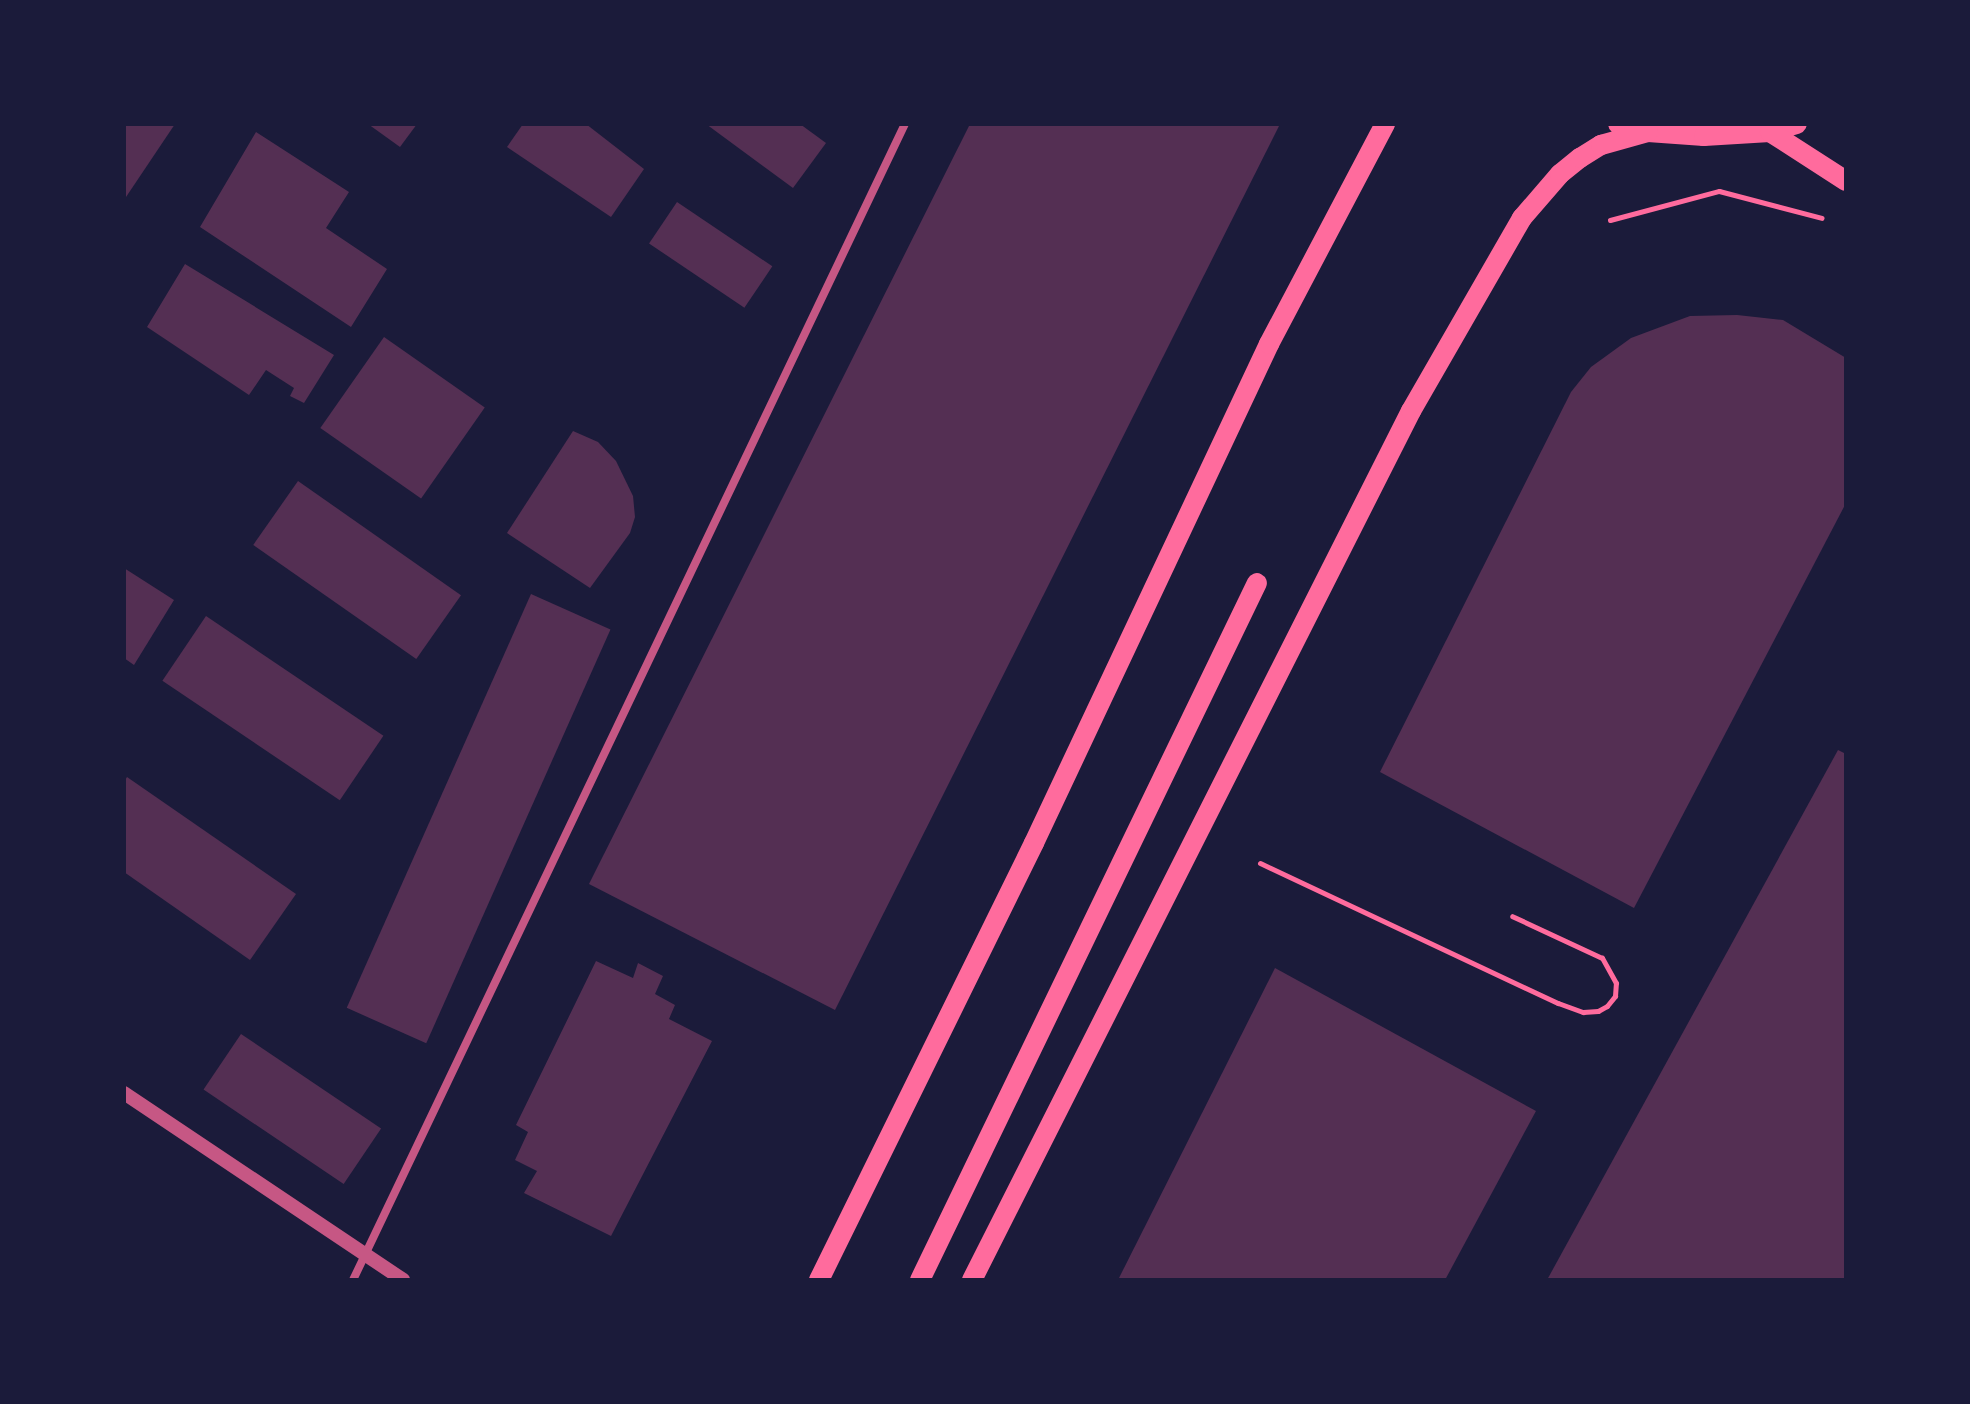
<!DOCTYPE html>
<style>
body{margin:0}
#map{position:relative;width:1970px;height:1404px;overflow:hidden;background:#1b1b3a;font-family:"Roboto Condensed",sans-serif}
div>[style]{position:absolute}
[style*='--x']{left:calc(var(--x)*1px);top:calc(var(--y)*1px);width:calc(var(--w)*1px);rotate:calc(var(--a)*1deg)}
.building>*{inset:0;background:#542f53;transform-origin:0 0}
.path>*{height:5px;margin:-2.5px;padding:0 2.5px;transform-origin:2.5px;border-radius:2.5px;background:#ff6b9d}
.minor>*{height:8px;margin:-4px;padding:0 4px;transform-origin:4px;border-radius:4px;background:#c65784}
.tertiary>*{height:14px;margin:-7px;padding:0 7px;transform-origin:7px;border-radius:7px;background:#c65784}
.primary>*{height:20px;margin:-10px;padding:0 10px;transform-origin:10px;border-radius:10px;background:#ff6b9d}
span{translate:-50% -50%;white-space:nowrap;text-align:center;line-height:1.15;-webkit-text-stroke:6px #1b1b3a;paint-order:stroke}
.frame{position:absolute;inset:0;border:126px solid #1b1b3a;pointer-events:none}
</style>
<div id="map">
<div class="building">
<i style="clip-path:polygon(124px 124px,175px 124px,124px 200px)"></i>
<i style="clip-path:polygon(368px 124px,417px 124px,400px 147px)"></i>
<i style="clip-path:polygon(523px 124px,586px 124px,644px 169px,611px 217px,507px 147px)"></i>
<i style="clip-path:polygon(706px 124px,800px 124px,826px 143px,793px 188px)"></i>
<i style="clip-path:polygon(970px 124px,1280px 124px,835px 1010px,589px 884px)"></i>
<i style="clip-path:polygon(256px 132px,349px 192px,326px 228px,387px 269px,351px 327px,200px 227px)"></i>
<i style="left:677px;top:202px;width:115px;height:50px;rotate:34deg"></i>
<i style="clip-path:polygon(185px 264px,334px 355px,304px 403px,290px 396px,294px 388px,266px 370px,249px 395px,147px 327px)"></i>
<i style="clip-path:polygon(1737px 315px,1783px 320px,1846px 358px,1846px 503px,1634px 908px,1380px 772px,1571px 392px,1591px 367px,1631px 338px,1690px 316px)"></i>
<i style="left:384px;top:337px;width:123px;height:111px;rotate:35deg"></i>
<i style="clip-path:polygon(573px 431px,598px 442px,616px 461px,633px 496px,635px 517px,630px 533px,590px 588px,507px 533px)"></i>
<i style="left:298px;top:481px;width:199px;height:78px;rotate:35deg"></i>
<i style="clip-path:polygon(124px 568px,174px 600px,134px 665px,124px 658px)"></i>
<i style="left:531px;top:594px;width:87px;height:453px;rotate:24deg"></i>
<i style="left:206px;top:616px;width:214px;height:78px;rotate:34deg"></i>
<i style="clip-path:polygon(1838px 750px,1846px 754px,1846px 1280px,1547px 1280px)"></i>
<i style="clip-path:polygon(127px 777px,296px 894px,250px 960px,124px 872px,124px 782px)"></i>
<i style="clip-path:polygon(596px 961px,633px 978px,638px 963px,663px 976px,655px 994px,675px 1005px,669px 1019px,712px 1041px,611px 1236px,524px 1193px,537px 1171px,515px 1160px,528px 1132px,516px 1125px)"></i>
<i style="clip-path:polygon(1275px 968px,1536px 1111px,1445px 1280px,1118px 1280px)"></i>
<i style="left:241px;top:1034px;width:169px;height:67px;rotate:34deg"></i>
</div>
<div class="path">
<i style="--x:1610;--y:220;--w:113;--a:-14.9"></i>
<i style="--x:1719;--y:191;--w:106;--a:14.7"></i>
<i style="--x:1260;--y:863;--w:329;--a:25.2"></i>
<i style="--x:1558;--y:1003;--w:27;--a:20"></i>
<i style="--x:1583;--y:1012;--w:15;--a:-4"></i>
<i style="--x:1598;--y:1011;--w:10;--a:-29"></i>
<i style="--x:1607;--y:1006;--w:13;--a:-51"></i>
<i style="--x:1615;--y:996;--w:13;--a:-86"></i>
<i style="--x:1616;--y:983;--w:29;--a:-119"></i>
<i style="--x:1602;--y:958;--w:99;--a:-155"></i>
</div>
<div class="minor">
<i style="--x:353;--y:1280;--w:1281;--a:-64.48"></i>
</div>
<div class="tertiary">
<i style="--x:124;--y:1093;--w:336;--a:33.8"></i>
</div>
<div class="primary">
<i style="--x:1618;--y:124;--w:31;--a:15"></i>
<i style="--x:1648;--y:132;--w:56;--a:4.1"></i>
<i style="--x:1704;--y:136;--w:66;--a:-3.5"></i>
<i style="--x:1770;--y:132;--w:28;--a:-17"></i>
<i style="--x:1770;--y:132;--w:90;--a:32.8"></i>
<i style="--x:819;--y:1280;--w:487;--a:-63.8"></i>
<i style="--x:1034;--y:843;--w:552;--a:-64.78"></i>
<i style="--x:1269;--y:344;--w:249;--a:-62.2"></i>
<i style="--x:920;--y:1280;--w:774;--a:-64.2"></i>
<i style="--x:972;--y:1280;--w:974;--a:-63.2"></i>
<i style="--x:1411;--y:411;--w:223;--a:-60.1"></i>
<i style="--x:1522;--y:218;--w:58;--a:-49.2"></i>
<i style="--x:1560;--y:174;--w:26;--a:-39"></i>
<i style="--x:1580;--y:158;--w:25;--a:-32"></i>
<i style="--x:1601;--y:145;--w:49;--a:-15.5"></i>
</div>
<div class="frame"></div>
</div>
